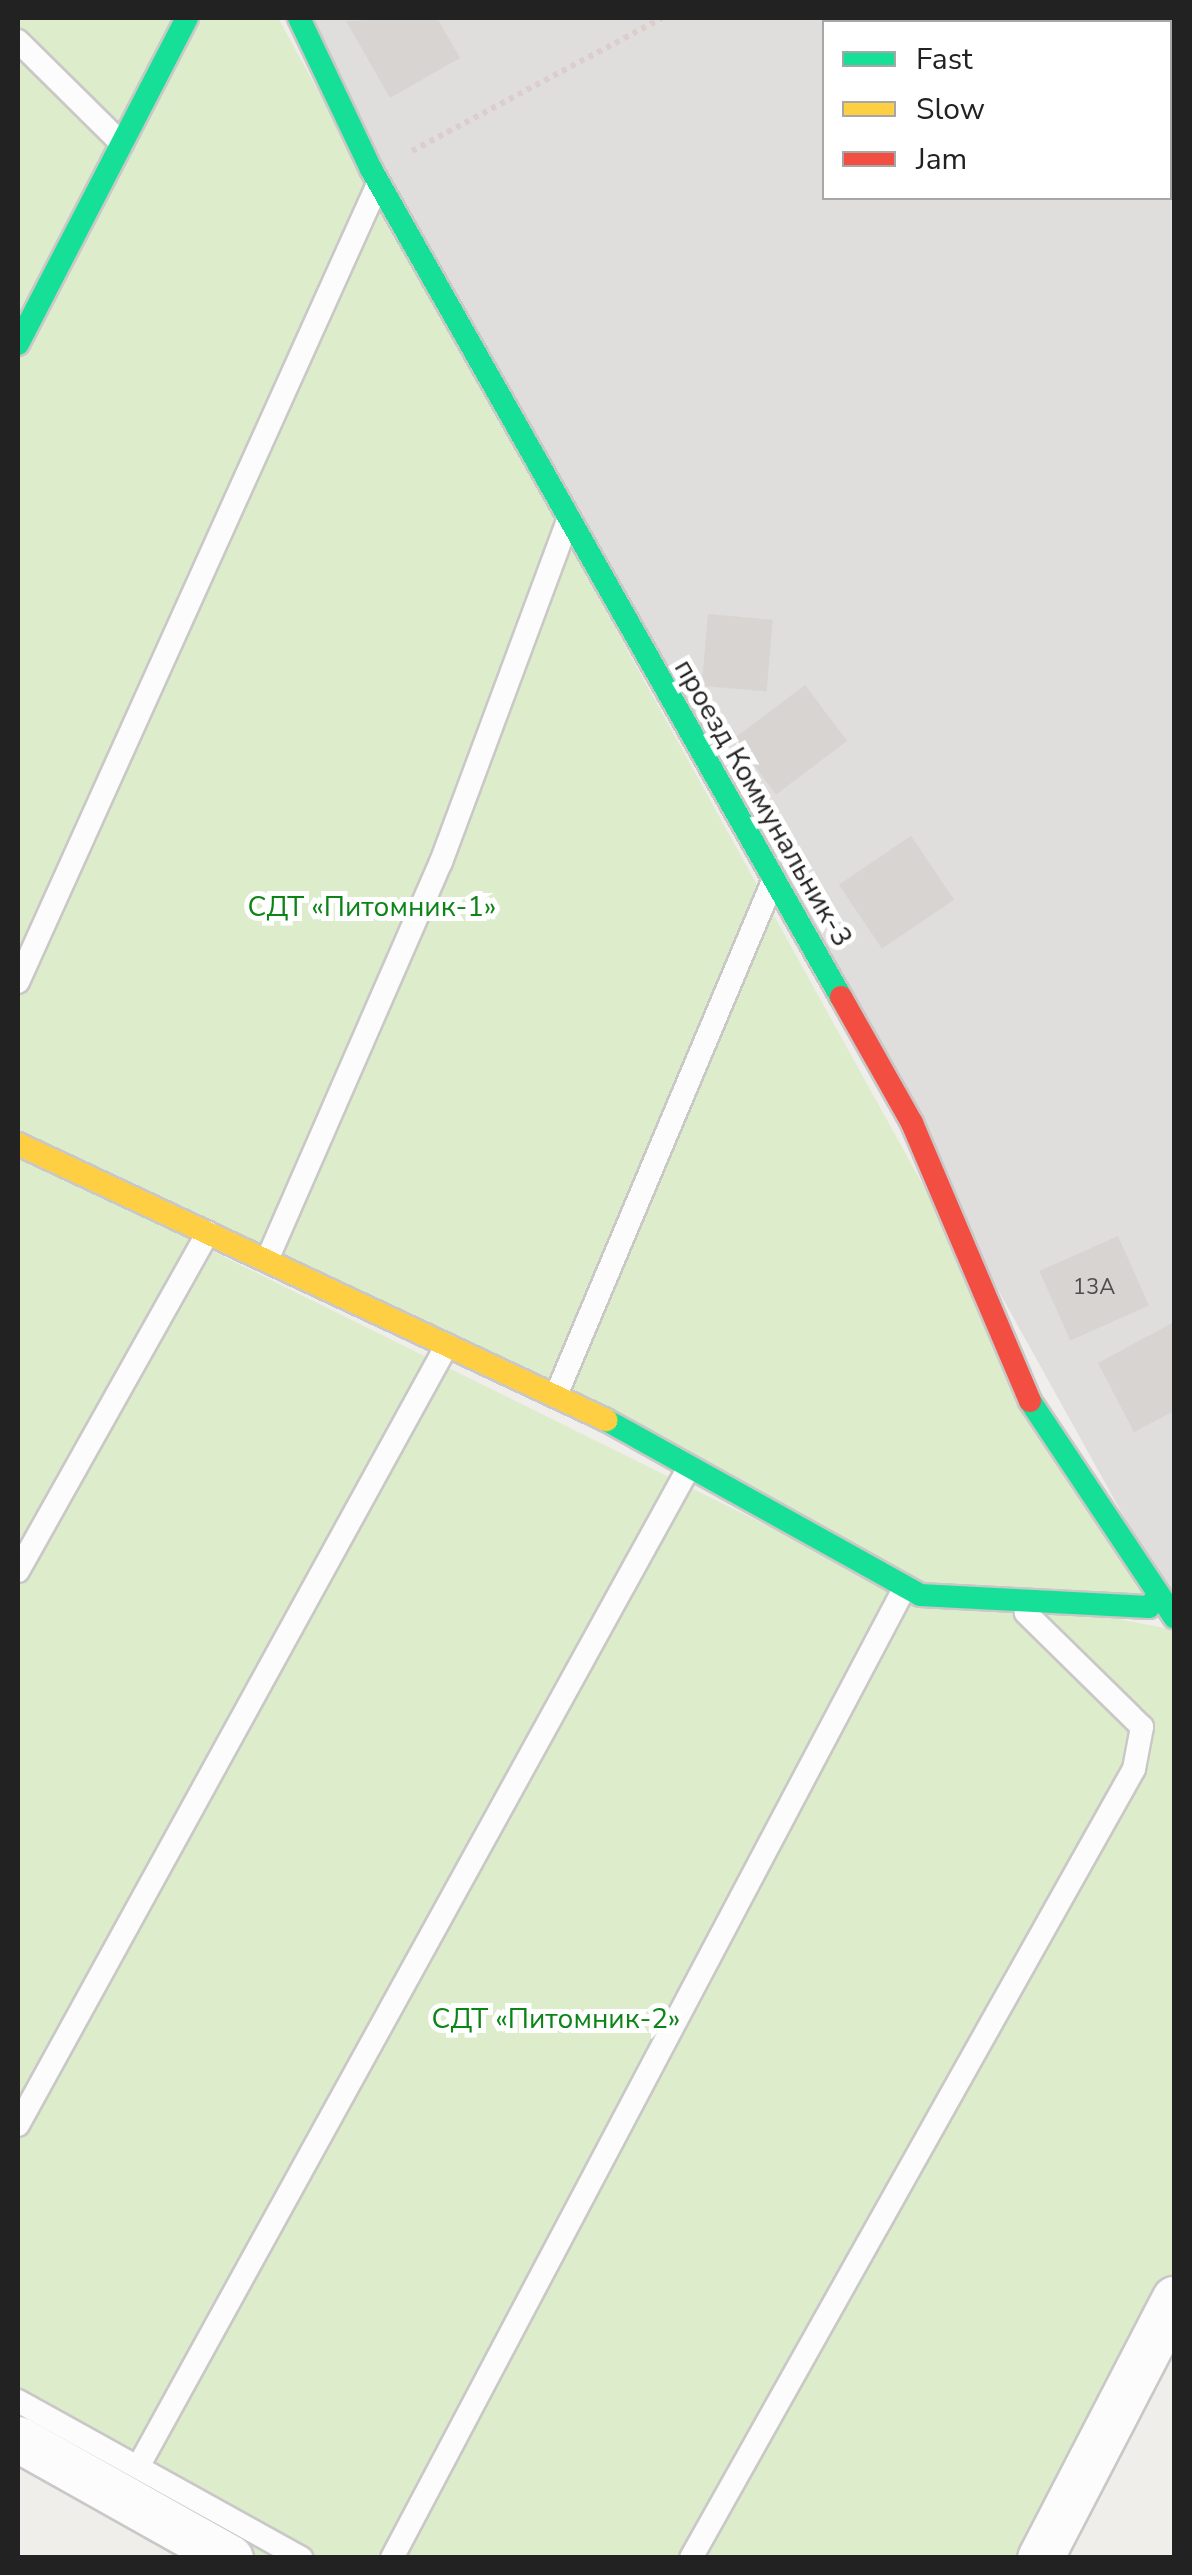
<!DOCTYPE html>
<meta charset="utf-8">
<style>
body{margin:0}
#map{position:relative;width:1192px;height:2575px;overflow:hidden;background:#f0eeeb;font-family:"Nunito Sans",sans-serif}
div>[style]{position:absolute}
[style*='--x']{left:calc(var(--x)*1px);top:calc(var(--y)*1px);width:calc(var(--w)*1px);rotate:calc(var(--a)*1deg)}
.residential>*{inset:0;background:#dfdedc}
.grass>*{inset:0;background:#ddeccb}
.building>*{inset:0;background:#d7d4d2;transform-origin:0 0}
.path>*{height:6px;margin-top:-3px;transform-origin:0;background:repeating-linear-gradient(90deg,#dccecd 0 5px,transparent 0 10px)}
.roads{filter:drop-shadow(2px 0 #c9c8c7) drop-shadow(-2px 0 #c9c8c7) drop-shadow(0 2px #c9c8c7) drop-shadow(0 -2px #c9c8c7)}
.lane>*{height:22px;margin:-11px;padding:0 11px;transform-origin:11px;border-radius:11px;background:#fdfcfc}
.street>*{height:45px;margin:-22.5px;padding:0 22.5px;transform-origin:22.5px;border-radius:22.5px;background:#fdfcfc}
.fast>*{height:22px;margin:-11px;padding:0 11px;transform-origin:11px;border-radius:11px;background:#16e098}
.slow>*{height:22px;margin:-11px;padding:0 11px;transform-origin:11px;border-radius:11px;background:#ffcf43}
.jam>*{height:22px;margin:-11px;padding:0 11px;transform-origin:11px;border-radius:11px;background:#f24e42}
span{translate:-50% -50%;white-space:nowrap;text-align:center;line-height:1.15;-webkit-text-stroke:10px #fff;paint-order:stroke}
.number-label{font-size:22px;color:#4f4e4e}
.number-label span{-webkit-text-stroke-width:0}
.street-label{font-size:28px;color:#222}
.park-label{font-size:28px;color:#0c8416}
.frame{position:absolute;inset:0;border:20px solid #222;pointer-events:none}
.legend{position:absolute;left:822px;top:20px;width:350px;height:180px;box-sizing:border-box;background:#fff;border:2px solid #a7a7a7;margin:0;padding:12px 18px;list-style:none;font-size:30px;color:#222}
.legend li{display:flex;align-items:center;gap:20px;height:50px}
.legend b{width:50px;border:2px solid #a7a7a7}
</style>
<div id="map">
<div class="residential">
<i style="clip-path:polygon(evenodd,292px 18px,1174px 18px,1174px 1607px,292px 18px,824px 22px,1170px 22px,1170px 198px,824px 198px,824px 22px)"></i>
</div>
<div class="grass">
<i style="clip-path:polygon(18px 18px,278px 18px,1150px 1596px,923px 1591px,18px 1135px)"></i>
<i style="clip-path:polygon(18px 1155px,845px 1564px,1174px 1630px,1174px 2288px,1031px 2557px,241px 2557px,18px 2434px)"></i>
</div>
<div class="building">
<i style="clip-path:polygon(437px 18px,460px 58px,390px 98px,346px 21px)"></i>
<i style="clip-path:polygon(1138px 18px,1174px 18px,1174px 73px,1170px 22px,1128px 22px)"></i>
<i style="left:708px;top:614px;width:65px;height:72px;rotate:5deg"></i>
<i style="left:805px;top:685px;width:70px;height:89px;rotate:53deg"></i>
<i style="left:911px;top:836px;width:77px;height:87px;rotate:56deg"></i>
<i style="left:1118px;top:1236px;width:76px;height:86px;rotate:66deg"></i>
<i style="clip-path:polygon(1174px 1322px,1174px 1411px,1134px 1432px,1098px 1363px)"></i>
</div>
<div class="path">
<i style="--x:412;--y:151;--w:283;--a:-28"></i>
</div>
<div class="roads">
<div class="lane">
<i style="--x:18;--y:41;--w:146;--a:44.7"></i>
<i style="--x:18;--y:982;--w:873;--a:-65.72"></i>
<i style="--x:267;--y:1260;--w:434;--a:-66.4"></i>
<i style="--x:441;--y:862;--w:362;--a:-69.6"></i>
<i style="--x:557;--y:1393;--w:550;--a:-67.12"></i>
<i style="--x:18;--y:1571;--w:388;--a:-60.7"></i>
<i style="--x:18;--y:2125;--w:890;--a:-61.19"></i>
<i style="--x:18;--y:2401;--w:324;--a:29"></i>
<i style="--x:138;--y:2467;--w:1140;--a:-61.14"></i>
<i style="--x:392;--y:2558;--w:1098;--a:-62.15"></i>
<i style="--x:691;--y:2558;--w:905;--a:-60.69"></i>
<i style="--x:1134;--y:1769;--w:43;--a:-79.2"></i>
<i style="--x:1142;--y:1727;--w:163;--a:-135.5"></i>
</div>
<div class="street">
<i style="--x:18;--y:2439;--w:243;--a:29.3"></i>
<i style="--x:1040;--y:2558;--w:292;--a:-62.6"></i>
</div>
<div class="fast">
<i style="--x:299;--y:18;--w:167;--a:64.5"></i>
<i style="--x:371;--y:169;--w:952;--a:60.42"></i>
<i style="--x:18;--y:344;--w:367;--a:-62.6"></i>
<i style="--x:1030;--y:1401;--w:260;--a:56.3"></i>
<i style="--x:606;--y:1420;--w:359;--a:29.1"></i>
<i style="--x:920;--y:1595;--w:229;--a:3"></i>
<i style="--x:1149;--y:1607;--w:13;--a:-51"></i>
</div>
<div class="slow">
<i style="--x:18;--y:1144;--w:650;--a:25.14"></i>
</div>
<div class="jam">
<i style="--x:841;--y:997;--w:145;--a:60.6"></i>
<i style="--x:912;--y:1123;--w:302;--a:67"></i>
</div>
</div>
<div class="number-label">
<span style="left:1094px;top:1288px">13А</span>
</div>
<div class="street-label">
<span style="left:763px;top:803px;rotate:60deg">проезд Коммунальник-3</span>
</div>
<div class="park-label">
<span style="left:372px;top:907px">СДТ «Питомник-1»</span>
<span style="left:556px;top:2019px">СДТ «Питомник-2»</span>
</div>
<div class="frame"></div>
<ul class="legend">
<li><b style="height:12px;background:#16e098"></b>Fast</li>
<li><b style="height:12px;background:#ffcf43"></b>Slow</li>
<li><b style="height:12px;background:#f24e42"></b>Jam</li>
</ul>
</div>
